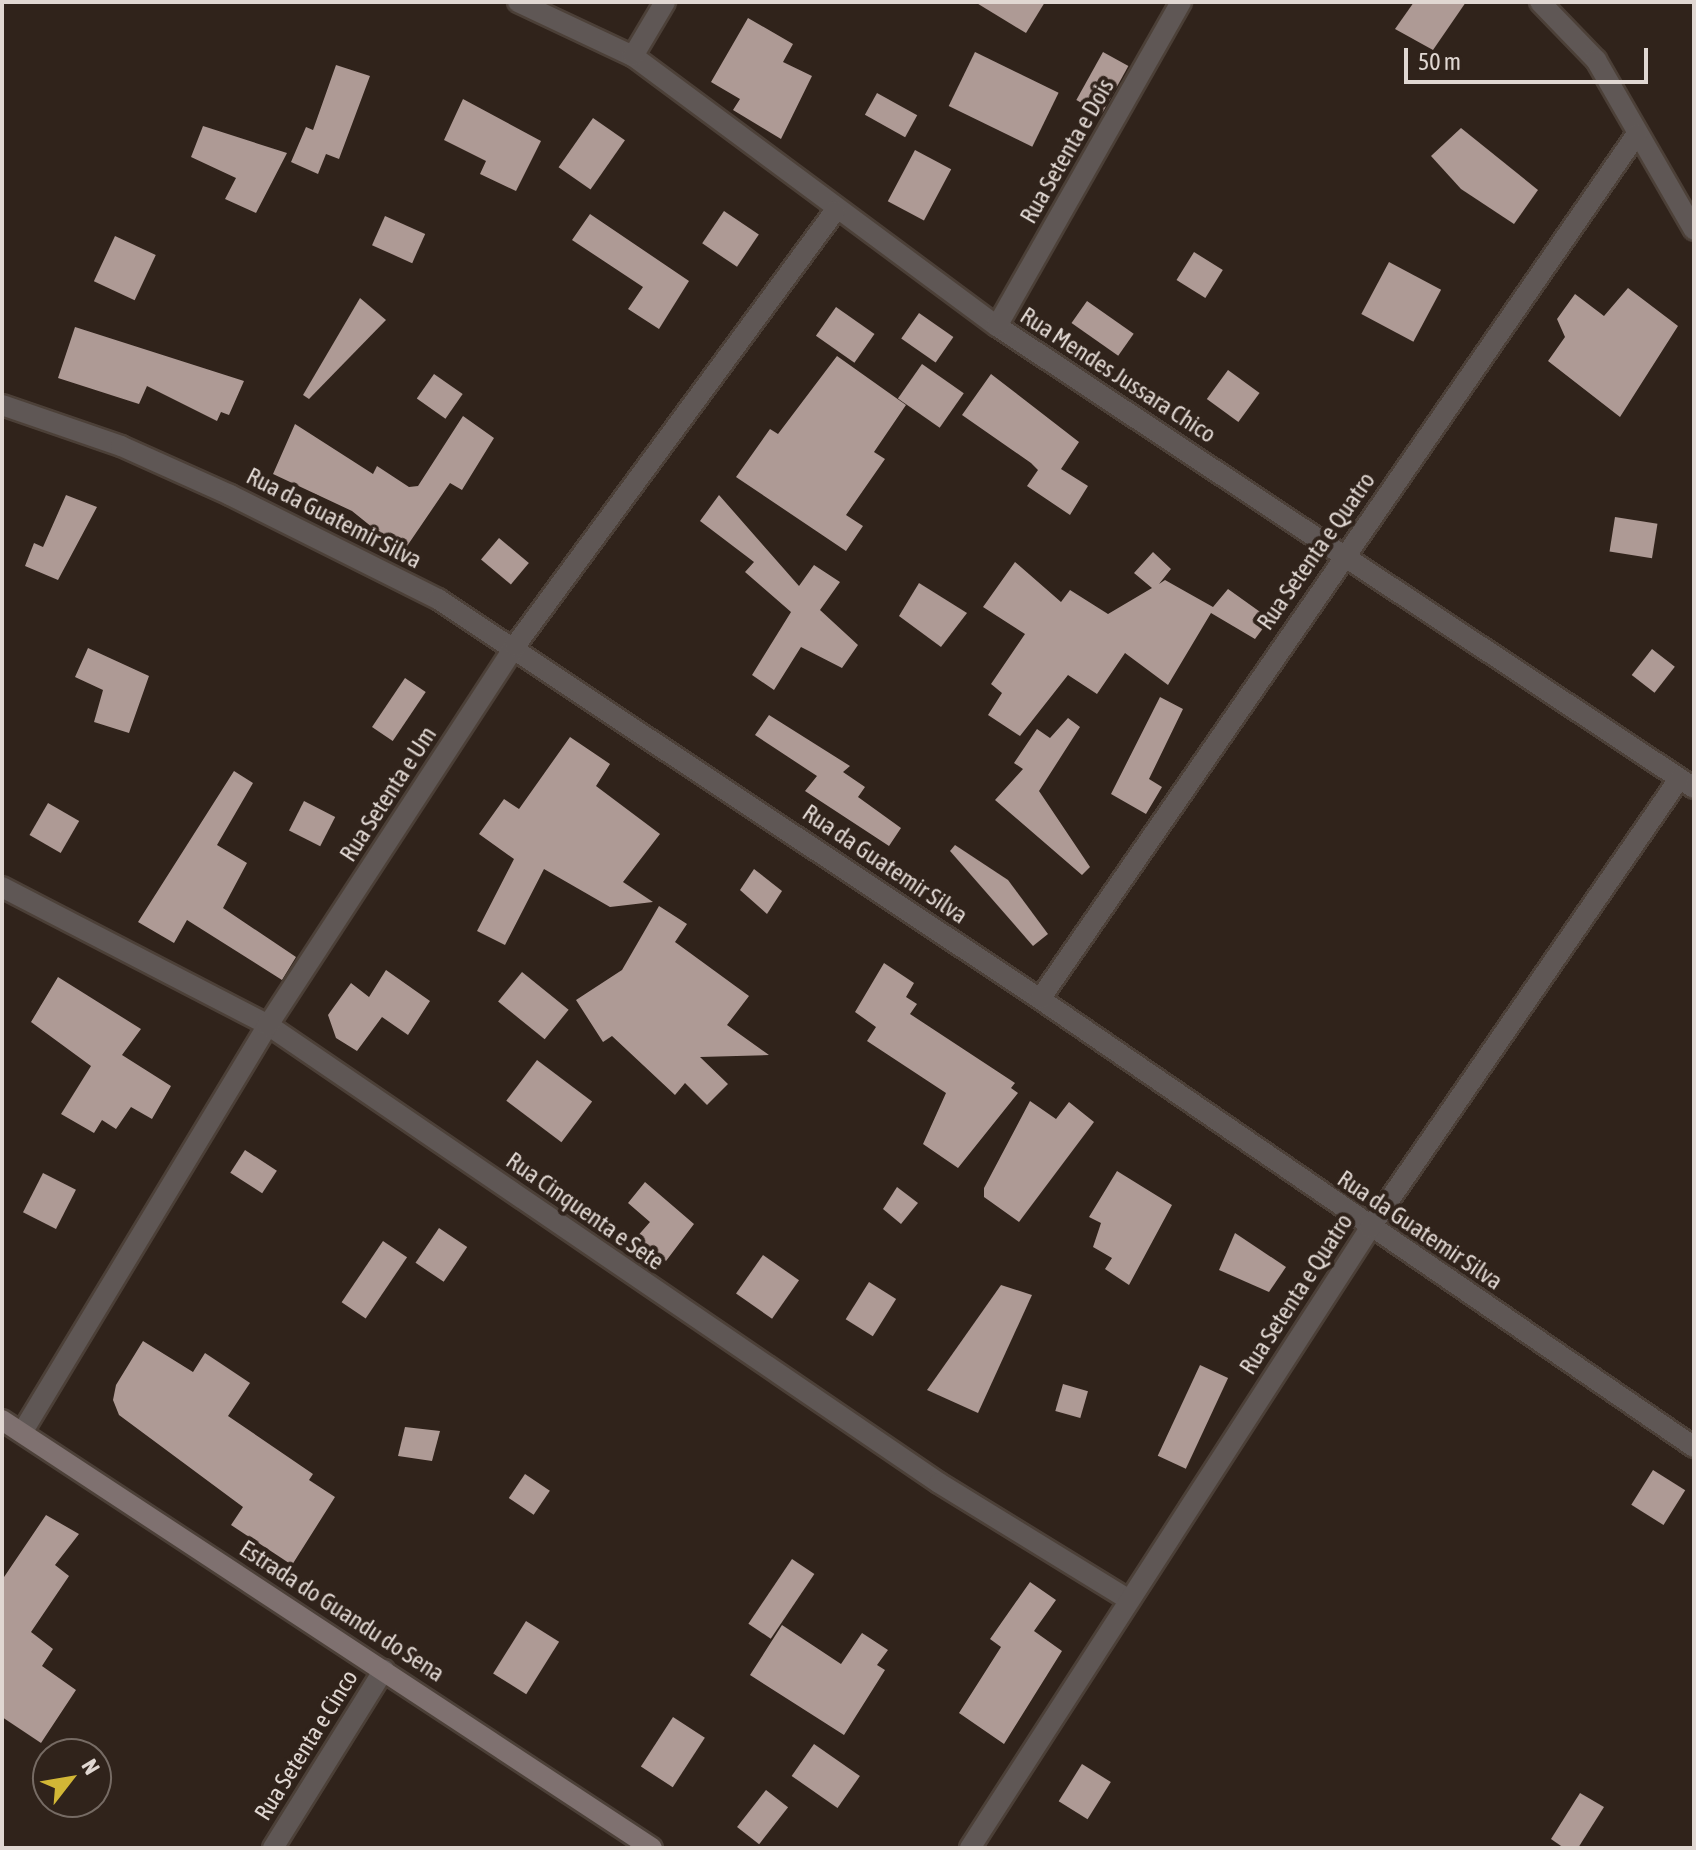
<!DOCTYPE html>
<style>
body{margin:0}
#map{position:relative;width:1696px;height:1850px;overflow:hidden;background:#30231b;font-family:"Asap Condensed",sans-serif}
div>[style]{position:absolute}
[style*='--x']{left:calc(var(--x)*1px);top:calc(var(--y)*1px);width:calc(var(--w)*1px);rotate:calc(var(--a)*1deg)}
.building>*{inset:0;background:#ae9a95;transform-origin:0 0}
.roads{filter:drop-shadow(2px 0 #4c4038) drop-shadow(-2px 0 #4c4038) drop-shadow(0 2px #4c4038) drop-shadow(0 -2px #4c4038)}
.street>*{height:20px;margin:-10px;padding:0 10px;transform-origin:10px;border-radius:10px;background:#5f5755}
.secondary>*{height:20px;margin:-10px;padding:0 10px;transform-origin:10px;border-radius:10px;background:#7f7170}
span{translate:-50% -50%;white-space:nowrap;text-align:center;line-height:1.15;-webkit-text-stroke:8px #30231b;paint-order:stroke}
.street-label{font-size:24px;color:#e0d7d2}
.frame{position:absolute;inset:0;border:4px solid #e0d7d2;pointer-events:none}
.north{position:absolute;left:32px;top:1738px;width:80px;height:80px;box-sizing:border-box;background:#30231b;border:2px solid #766b64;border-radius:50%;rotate:59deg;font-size:22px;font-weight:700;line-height:32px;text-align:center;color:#e0d7d2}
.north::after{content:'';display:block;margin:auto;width:28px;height:36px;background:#d2b736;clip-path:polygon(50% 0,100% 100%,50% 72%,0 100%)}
.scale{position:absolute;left:1404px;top:48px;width:244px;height:36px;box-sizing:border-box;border:4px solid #e0d7d2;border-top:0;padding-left:10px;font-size:24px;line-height:28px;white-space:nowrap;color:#e0d7d2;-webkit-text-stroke:6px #30231b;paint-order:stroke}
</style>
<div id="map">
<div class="building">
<i style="clip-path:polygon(975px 2px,1045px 2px,1026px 33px)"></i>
<i style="clip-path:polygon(1414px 2px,1466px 2px,1433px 50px,1395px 29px)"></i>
<i style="clip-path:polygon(748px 18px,793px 44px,783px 62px,812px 76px,781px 139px,733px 110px,740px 99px,711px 82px)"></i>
<i style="left:975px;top:52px;width:93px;height:60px;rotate:26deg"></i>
<i style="left:1103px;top:52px;width:29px;height:55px;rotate:29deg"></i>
<i style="clip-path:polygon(336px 65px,370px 76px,339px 159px,326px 154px,318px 174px,291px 162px,306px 127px,313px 130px)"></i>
<i style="left:877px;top:93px;width:46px;height:25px;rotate:29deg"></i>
<i style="clip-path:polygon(463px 99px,541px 141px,516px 191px,480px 174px,486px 161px,444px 140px)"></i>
<i style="left:593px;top:118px;width:39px;height:60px;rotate:35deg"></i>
<i style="clip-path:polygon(203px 126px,287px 153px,256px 213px,225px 199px,236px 178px,191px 157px)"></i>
<i style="clip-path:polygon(1461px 128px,1538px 190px,1514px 224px,1461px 189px,1431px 156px)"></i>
<i style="left:915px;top:150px;width:41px;height:58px;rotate:28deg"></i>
<i style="left:724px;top:211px;width:42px;height:39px;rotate:34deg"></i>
<i style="clip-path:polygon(590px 214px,689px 281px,659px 329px,628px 309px,643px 287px,572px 240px)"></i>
<i style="left:385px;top:216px;width:44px;height:32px;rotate:24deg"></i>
<i style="left:115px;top:236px;width:45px;height:50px;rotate:25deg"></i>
<i style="left:1194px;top:252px;width:34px;height:33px;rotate:32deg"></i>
<i style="left:1389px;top:262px;width:59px;height:59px;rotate:28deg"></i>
<i style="clip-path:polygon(1628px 288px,1678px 326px,1620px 417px,1548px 361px,1565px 337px,1557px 319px,1575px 294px,1604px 316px)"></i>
<i style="clip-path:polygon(360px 298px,386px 320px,309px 399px,303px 395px)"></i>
<i style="left:1087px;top:301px;width:57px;height:27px;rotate:35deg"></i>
<i style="left:836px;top:307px;width:47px;height:35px;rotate:35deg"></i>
<i style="left:919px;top:313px;width:42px;height:31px;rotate:35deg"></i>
<i style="clip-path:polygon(75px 327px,244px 381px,229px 415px,221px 412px,217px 421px,147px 386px,139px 404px,58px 378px)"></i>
<i style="clip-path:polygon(837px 356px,906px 405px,874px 452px,885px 459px,846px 515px,863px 526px,846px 551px,736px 477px,770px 429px,778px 434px)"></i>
<i style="left:922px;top:364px;width:51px;height:42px;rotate:35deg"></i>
<i style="left:1228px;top:370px;width:39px;height:36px;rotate:36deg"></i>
<i style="left:434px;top:374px;width:35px;height:30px;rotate:35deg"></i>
<i style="clip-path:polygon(991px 374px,1079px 442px,1061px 469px,1088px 486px,1070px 515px,1027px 486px,1038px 470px,1031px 463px,962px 415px)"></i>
<i style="clip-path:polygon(463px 416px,494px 438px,462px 490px,450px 483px,403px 552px,352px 511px,273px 474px,295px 424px,373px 474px,377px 466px,409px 487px,418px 486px)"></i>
<i style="clip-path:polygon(66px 495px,97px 507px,58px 580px,25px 566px,34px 543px,43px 547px)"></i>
<i style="clip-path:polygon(719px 495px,799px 586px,814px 565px,840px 582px,820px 610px,858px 645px,842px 668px,801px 647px,774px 690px,752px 675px,791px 612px,745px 572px,754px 562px,700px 521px)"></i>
<i style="left:1615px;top:517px;width:43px;height:35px;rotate:9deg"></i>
<i style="left:499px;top:538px;width:39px;height:28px;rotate:40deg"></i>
<i style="clip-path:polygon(1153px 552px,1171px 569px,1159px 584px,1165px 580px,1213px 607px,1228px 589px,1270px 619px,1255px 639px,1211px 613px,1168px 685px,1125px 653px,1097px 694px,1068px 675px,1020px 736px,988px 715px,1002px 693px,991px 684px,1025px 634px,983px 607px,1015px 562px,1061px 602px,1070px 590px,1108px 614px,1152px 588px,1134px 573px)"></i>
<i style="clip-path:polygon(919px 583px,967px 613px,941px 647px,899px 616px)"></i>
<i style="clip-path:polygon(88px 648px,149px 676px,129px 733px,94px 722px,103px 690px,75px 677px)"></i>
<i style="left:1652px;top:649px;width:29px;height:33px;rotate:38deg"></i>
<i style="left:405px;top:678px;width:25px;height:59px;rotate:34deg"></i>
<i style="clip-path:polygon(1160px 697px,1183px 709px,1149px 779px,1162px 787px,1146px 814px,1111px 794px)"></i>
<i style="clip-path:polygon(769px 715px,850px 766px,843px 772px,865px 787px,858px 797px,901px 828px,889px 846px,805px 791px,817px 776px,755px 735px)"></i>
<i style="clip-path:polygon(1068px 718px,1080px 727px,1039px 791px,1090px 867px,1082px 875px,995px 800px,1023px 769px,1014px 763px,1037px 729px,1050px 738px)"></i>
<i style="clip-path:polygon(570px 737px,610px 764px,596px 786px,660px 834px,623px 882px,653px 902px,610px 907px,544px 869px,505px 945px,477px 931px,514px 859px,479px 834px,504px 799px,519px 809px)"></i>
<i style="clip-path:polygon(234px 771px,253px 783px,217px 845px,247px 863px,223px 908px,296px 957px,282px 980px,187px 920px,174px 943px,138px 922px)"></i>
<i style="left:304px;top:801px;width:35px;height:33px;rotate:27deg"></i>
<i style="left:48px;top:803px;width:36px;height:37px;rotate:30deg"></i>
<i style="clip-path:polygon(955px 845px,1008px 880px,1048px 934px,1033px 946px,950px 851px)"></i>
<i style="clip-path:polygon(754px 869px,782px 891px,767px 914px,740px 890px)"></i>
<i style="clip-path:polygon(659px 906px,687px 924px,675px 942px,749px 996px,727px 1025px,769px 1055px,700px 1057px,728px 1084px,707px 1105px,685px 1083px,675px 1095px,612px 1036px,603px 1042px,576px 1000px,622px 970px)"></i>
<i style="clip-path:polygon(884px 963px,914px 983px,906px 997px,917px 1004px,910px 1014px,1015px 1083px,1011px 1088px,1018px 1093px,958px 1168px,923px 1144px,946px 1093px,867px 1041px,876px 1027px,855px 1012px)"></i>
<i style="clip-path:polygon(386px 970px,430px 1001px,408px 1035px,382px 1017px,357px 1051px,336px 1038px,328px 1015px,351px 983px,369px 997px)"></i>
<i style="left:522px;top:972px;width:60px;height:38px;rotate:39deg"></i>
<i style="clip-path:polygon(58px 977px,141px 1029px,122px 1055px,171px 1086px,152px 1119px,131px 1107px,116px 1129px,102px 1120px,94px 1133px,61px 1114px,91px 1066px,31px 1022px)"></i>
<i style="left:537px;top:1060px;width:69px;height:51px;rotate:37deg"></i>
<i style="clip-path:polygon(1030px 1101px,1056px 1119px,1069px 1102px,1094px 1122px,1019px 1222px,984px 1197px,984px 1188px)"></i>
<i style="left:245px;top:1150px;width:38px;height:27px;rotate:33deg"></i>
<i style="clip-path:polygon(1117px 1171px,1172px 1205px,1129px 1285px,1105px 1269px,1112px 1258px,1093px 1247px,1101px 1223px,1089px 1217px)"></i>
<i style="left:43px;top:1173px;width:37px;height:44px;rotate:27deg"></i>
<i style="clip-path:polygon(645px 1182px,694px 1224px,666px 1261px,635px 1239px,650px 1222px,628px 1203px)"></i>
<i style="clip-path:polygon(897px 1187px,918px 1203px,901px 1224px,883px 1209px)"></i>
<i style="left:439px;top:1228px;width:34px;height:42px;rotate:34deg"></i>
<i style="clip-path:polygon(1235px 1233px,1286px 1267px,1269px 1292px,1219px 1270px)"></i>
<i style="left:383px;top:1241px;width:29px;height:74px;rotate:34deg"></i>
<i style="left:763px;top:1255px;width:44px;height:47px;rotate:35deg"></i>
<i style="left:869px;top:1282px;width:32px;height:44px;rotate:32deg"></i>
<i style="clip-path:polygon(1001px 1285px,1032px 1295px,978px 1413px,927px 1390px)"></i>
<i style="clip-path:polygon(143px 1341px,193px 1372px,205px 1353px,250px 1383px,228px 1416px,313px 1474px,309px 1480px,335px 1497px,292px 1565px,231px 1525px,243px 1507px,119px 1415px,113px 1400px,116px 1385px)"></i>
<i style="left:1200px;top:1365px;width:31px;height:100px;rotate:25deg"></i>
<i style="left:1063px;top:1384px;width:26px;height:28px;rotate:16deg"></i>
<i style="clip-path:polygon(405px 1427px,440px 1431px,432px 1461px,398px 1456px)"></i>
<i style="left:1653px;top:1470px;width:38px;height:41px;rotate:32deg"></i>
<i style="left:525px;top:1474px;width:30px;height:29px;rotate:34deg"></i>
<i style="clip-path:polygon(46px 1515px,79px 1534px,55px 1565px,69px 1576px,31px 1632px,53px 1649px,42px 1666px,76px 1690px,41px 1743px,2px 1717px,2px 1580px)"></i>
<i style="left:792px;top:1559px;width:27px;height:78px;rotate:34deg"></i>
<i style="clip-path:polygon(1030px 1582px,1056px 1600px,1034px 1631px,1062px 1651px,1004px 1744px,959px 1713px,1001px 1647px,990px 1639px)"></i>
<i style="left:526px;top:1621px;width:39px;height:62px;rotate:32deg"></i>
<i style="clip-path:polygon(782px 1625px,841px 1664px,862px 1633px,888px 1650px,877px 1665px,885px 1670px,844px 1735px,750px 1675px)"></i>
<i style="left:673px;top:1717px;width:38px;height:59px;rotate:33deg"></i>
<i style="left:814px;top:1744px;width:56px;height:39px;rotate:35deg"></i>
<i style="left:1082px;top:1764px;width:34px;height:44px;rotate:32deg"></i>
<i style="left:766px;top:1790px;width:28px;height:47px;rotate:38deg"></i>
<i style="clip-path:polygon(1580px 1793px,1604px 1807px,1578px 1848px,1564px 1848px,1551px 1839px)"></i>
</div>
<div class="roads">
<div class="street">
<i style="--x:518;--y:2;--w:127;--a:25.2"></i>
<i style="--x:633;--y:56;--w:453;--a:36.6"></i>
<i style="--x:997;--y:326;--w:836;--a:33.54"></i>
<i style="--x:1540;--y:2;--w:81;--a:46"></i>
<i style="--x:1596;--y:60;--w:196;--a:60"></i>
<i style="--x:633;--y:56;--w:63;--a:-59.3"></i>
<i style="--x:997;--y:326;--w:373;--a:-60.4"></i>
<i style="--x:2;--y:405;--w:126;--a:19"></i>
<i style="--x:121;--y:446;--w:120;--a:24.2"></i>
<i style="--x:230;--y:495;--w:233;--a:26.6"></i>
<i style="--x:438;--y:599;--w:723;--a:33.6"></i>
<i style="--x:1040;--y:999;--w:793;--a:34.41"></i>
<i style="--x:2;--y:887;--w:300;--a:27.4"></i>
<i style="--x:268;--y:1025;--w:812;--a:34.32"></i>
<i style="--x:939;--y:1483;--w:220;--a:31.6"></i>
<i style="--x:1040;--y:999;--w:1051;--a:-55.39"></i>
<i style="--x:23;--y:1431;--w:474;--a:-58.9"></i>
<i style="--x:268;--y:1025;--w:452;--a:-56.9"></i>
<i style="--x:515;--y:646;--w:540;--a:-53.66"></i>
<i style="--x:273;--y:1848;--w:210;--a:-58.1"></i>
<i style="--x:970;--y:1848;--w:738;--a:-57.17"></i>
<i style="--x:1370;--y:1228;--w:545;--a:-55.46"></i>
</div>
<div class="secondary">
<i style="--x:2;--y:1420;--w:778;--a:33.36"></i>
</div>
</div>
<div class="street-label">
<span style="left:1067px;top:151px;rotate:-60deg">Rua Setenta e Dois</span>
<span style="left:1118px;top:375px;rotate:33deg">Rua Mendes Jussara Chico</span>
<span style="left:334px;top:518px;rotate:27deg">Rua da Guatemir Silva</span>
<span style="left:1316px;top:551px;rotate:-55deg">Rua Setenta e Quatro</span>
<span style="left:388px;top:794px;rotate:-57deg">Rua Setenta e Um</span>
<span style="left:885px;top:864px;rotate:34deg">Rua da Guatemir Silva</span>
<span style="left:585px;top:1211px;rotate:35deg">Rua Cinquenta e Sete</span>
<span style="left:1420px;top:1230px;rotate:34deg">Rua da Guatemir Silva</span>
<span style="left:1296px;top:1294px;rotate:-57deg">Rua Setenta e Quatro</span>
<span style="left:342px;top:1611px;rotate:33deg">Estrada do Guandu do Sena</span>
<span style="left:306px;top:1745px;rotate:-58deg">Rua Setenta e Cinco</span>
</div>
<div class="frame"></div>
<div class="north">N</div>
<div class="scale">50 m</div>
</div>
